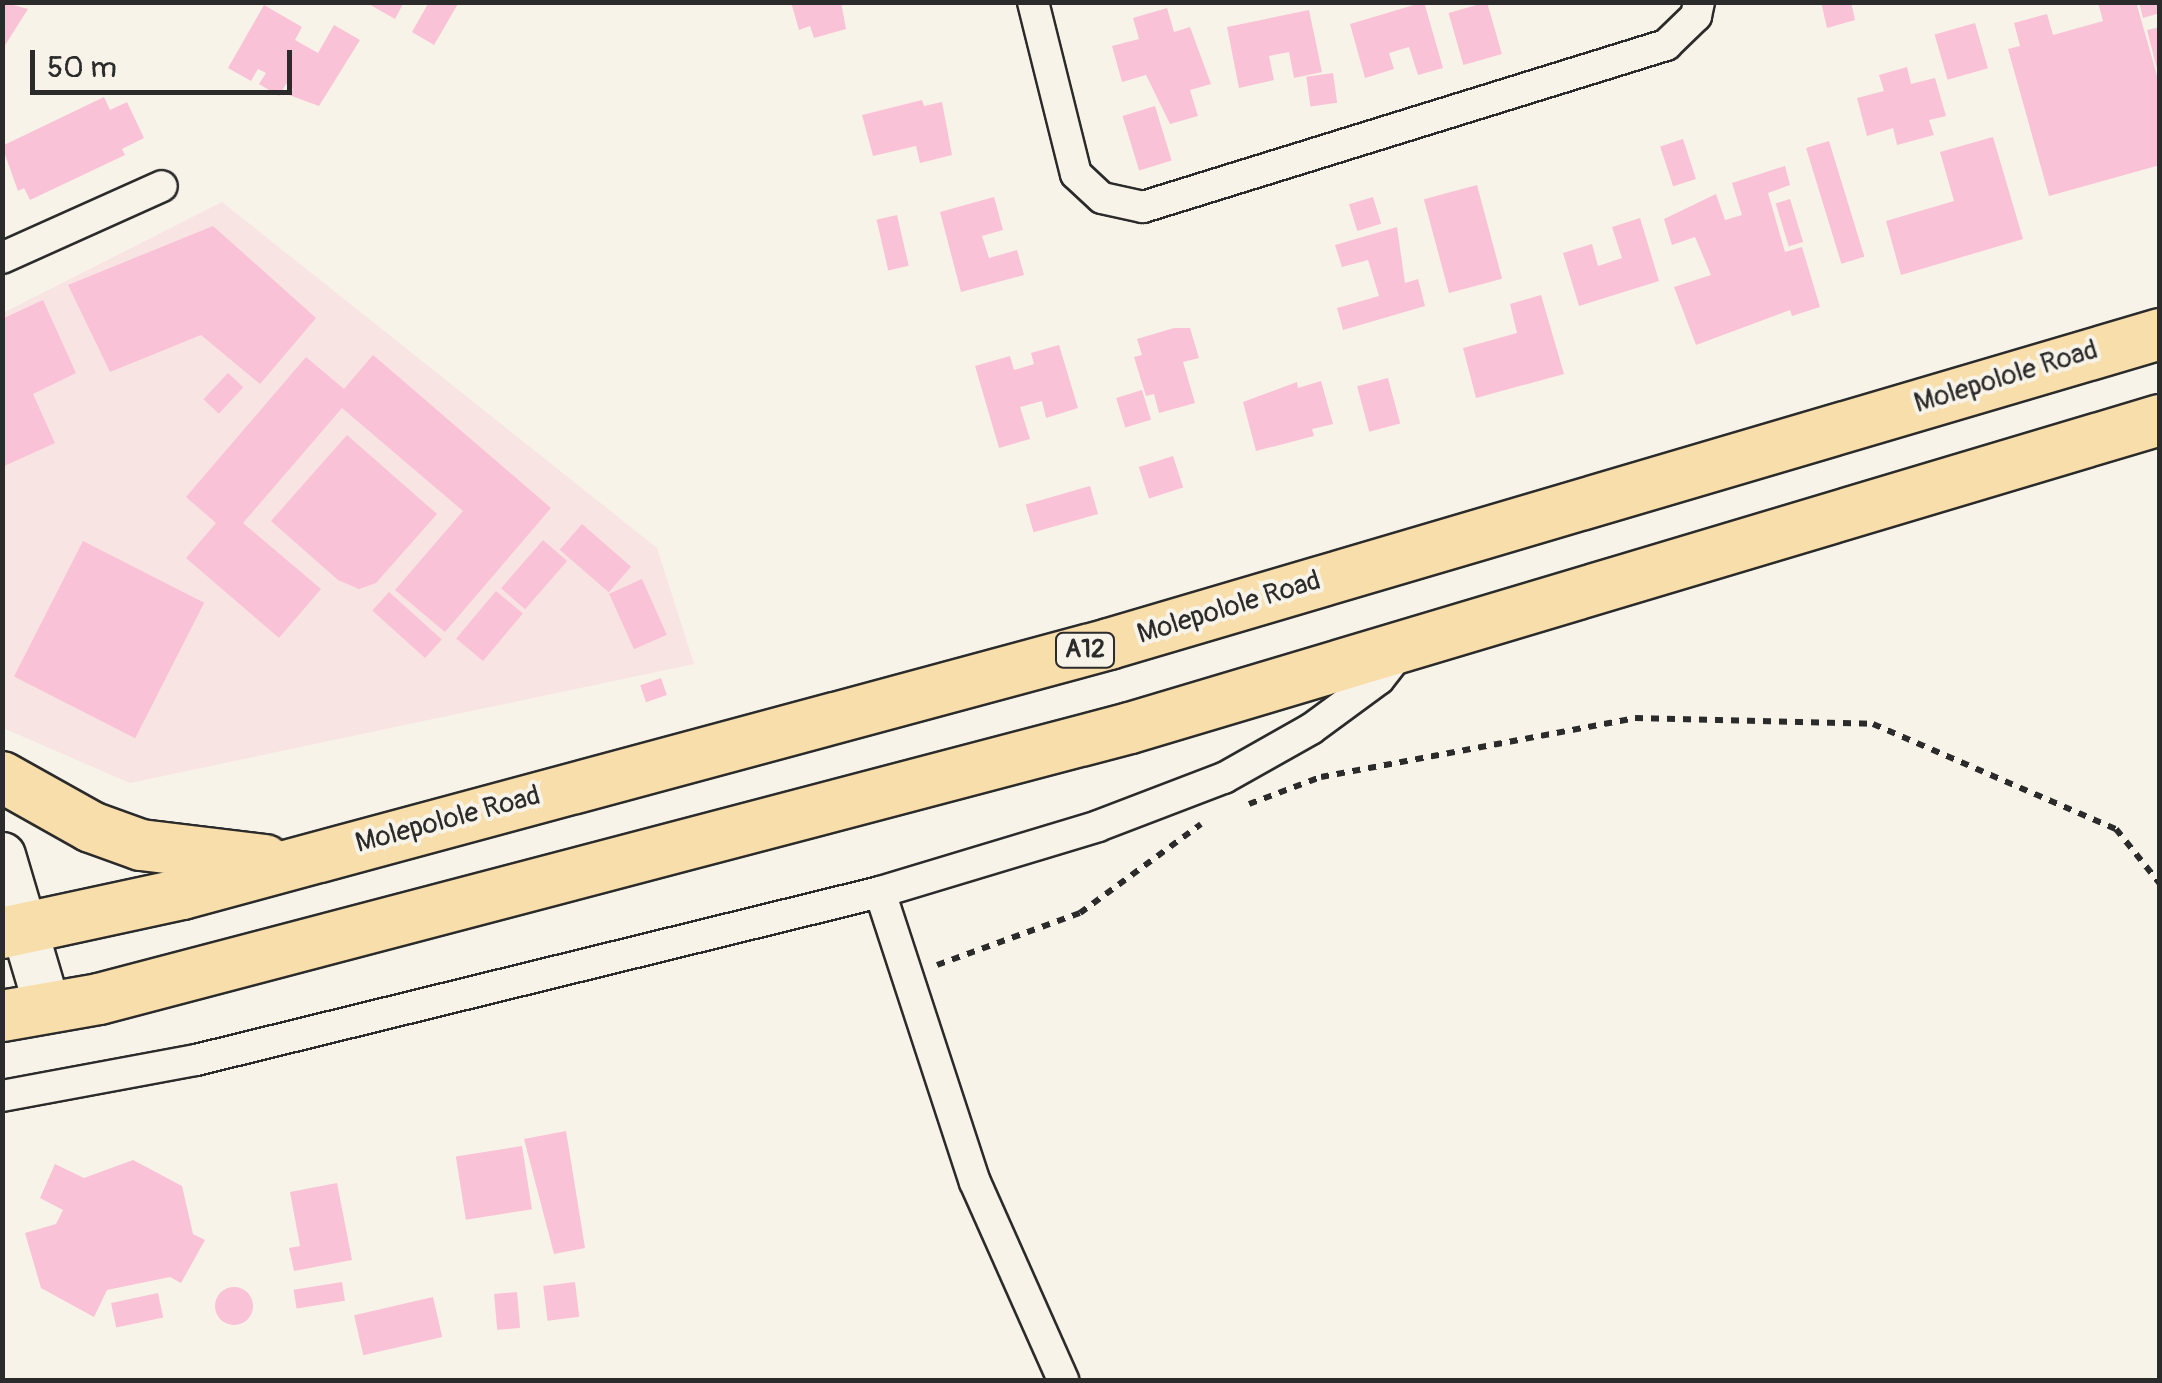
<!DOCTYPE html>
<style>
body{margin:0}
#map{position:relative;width:2162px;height:1383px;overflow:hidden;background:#f7f3e8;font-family:Pangolin,sans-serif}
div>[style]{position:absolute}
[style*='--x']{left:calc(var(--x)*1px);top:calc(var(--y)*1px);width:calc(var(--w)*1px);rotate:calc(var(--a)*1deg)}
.built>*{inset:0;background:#f8e4e3}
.building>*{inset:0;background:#fac2d7;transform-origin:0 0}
.round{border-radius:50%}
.path>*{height:6px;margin-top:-3px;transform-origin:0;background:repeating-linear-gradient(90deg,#2b2b2b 0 8px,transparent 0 16px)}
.roads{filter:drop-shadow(2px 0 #2b2b2b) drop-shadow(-2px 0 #2b2b2b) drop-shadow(0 2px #2b2b2b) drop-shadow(0 -2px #2b2b2b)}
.minor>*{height:30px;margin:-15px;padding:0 15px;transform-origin:15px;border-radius:15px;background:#f7f3e8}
.secondary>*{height:45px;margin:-22.5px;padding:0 22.5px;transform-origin:22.5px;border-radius:22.5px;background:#f7f3e8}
.primary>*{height:50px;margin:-25px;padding:0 25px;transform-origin:25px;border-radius:25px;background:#f8deab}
span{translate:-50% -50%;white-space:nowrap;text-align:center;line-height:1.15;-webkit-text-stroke:8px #f7f3e8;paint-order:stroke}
.shield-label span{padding:2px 8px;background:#f7f3e8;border:2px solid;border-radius:8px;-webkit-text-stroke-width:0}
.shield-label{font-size:25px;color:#2b2b2b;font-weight:700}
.street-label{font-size:28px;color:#2b2b2b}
.frame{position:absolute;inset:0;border:5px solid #2b2b2b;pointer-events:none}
.scale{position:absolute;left:30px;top:50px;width:262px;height:45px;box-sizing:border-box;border:5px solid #2b2b2b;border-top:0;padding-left:12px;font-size:30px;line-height:35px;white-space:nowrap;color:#2b2b2b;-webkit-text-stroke:8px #f7f3e8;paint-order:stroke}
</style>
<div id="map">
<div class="built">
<i style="clip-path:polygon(222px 202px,657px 548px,694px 664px,130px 783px,3px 728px,3px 313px)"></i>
</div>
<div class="building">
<i style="clip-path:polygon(2px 2px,28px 9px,2px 50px)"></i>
<i style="clip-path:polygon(365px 2px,404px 2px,395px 19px)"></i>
<i style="clip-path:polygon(429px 2px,459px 2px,434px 45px,412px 32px)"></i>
<i style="clip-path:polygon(791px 2px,841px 2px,846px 29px,814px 38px,810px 26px,799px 30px)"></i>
<i style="clip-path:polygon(1424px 2px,1443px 68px,1418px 75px,1409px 47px,1389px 53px,1394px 69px,1365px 78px,1350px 24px)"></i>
<i style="left:1487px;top:2px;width:54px;height:40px;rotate:74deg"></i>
<i style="clip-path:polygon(1821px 2px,1851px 2px,1855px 20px,1827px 28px)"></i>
<i style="clip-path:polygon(2098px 2px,2136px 2px,2160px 86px,2160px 165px,2049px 196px,2008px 49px,2020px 46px,2014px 23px,2047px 14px,2053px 35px,2103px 21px)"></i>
<i style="clip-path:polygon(2139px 2px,2160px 2px,2160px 13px,2143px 18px)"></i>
<i style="clip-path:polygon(264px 5px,302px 27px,295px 40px,318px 53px,334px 25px,360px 40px,319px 106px,289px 95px,293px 89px,286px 84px,279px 96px,259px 84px,266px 73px,258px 69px,251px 81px,228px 68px)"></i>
<i style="clip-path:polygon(1167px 8px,1174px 32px,1190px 27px,1211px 84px,1190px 90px,1198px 116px,1170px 124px,1146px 75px,1122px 82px,1112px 46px,1139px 39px,1133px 18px)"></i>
<i style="clip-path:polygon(1309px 10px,1322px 72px,1294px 78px,1289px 52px,1269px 56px,1274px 80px,1239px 88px,1227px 27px)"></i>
<i style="left:1975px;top:23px;width:47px;height:42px;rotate:74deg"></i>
<i style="clip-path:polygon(2160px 27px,2160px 73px,2158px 73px,2147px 30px)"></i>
<i style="clip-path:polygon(1907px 67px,1911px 84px,1935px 78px,1946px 116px,1929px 120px,1934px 135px,1897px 145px,1893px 128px,1867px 136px,1857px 98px,1884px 91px,1879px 75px)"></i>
<i style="left:1333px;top:73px;width:30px;height:27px;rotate:82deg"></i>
<i style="clip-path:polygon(104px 97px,110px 110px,127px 102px,144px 138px,122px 149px,125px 155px,30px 200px,24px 188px,18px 191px,2px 146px)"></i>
<i style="clip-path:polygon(922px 100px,924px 106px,942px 102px,952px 155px,920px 163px,916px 146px,873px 156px,862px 115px)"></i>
<i style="left:1155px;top:106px;width:57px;height:34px;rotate:73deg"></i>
<i style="clip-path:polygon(1993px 137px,2023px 239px,1901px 275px,1886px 221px,1954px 201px,1940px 152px)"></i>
<i style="left:1683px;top:139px;width:42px;height:24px;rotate:72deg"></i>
<i style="left:1829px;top:141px;width:121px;height:24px;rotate:73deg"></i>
<i style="clip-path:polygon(1785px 166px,1790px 185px,1768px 193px,1785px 252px,1802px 247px,1820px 307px,1792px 316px,1790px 310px,1696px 345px,1674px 287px,1711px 275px,1695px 237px,1672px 245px,1664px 219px,1716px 194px,1725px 220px,1742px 215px,1732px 183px)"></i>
<i style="left:1477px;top:185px;width:97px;height:55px;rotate:75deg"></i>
<i style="clip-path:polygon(994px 197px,1003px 230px,982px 236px,989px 258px,1017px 250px,1024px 275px,961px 292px,940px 212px)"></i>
<i style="left:1373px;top:197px;width:28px;height:25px;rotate:73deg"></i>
<i style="left:1790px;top:199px;width:45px;height:15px;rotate:73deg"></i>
<i style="left:897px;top:215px;width:52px;height:21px;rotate:77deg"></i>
<i style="clip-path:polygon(1640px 218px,1659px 281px,1579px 306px,1563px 253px,1592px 244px,1598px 266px,1622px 258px,1612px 227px)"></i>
<i style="clip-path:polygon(213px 226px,316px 318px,260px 384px,201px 335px,110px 372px,68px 285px)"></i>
<i style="clip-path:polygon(1397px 227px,1405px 283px,1418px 279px,1425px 306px,1343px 330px,1337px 308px,1379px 296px,1368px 260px,1342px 267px,1335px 245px)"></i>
<i style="clip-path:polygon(1541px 295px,1564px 374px,1476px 398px,1463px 348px,1517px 333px,1510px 304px)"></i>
<i style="clip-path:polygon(43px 300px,76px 373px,33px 394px,55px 443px,2px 467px,2px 319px)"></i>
<i style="clip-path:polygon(1174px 328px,1190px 328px,1199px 358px,1183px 362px,1195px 403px,1159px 413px,1154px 394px,1146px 396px,1134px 357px,1142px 355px,1137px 339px)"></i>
<i style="clip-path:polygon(1059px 345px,1078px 408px,1046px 418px,1042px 401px,1020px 407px,1030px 439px,999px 448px,975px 366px,1010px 356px,1014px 370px,1034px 364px,1031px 353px)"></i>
<i style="clip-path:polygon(373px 355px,551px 508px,445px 632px,395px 590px,463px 511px,342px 408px,243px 523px,321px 589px,279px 638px,186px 558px,216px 523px,186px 497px,306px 357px,344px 389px)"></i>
<i style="left:228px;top:373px;width:21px;height:36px;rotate:43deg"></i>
<i style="left:1388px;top:378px;width:47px;height:32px;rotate:75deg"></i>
<i style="clip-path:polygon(1321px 381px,1333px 424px,1312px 429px,1314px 436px,1256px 451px,1243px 402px,1297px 382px,1298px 388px)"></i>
<i style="left:1142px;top:390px;width:31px;height:27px;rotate:73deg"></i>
<i style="clip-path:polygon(347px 435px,437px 514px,376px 583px,359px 589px,338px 580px,271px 521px)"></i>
<i style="left:1173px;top:456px;width:33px;height:36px;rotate:72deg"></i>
<i style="left:1090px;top:486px;width:29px;height:67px;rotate:74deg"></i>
<i style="left:582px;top:524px;width:65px;height:34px;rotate:41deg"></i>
<i style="left:543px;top:540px;width:32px;height:64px;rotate:41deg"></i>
<i style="left:83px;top:541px;width:136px;height:152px;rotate:27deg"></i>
<i style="left:642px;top:579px;width:61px;height:36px;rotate:66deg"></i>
<i style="left:496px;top:591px;width:35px;height:62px;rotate:40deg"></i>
<i style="left:389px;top:592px;width:71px;height:25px;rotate:42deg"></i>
<i style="left:661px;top:678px;width:18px;height:22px;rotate:71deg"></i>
<i style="clip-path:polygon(566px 1131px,585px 1248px,554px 1254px,524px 1139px)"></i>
<i style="left:522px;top:1146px;width:64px;height:67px;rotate:81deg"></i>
<i style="clip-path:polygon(133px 1160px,182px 1186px,193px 1234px,205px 1240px,181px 1283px,170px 1277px,107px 1290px,94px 1317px,41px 1288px,25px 1233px,56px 1224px,63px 1210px,40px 1198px,55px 1164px,84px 1178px)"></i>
<i style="clip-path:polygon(337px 1183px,352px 1260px,294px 1271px,289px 1248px,300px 1246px,290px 1192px)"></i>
<i style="left:342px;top:1282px;width:19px;height:49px;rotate:81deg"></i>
<i style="left:575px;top:1282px;width:35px;height:32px;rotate:83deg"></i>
<i class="round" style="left:215px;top:1287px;width:38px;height:38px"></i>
<i style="left:517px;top:1292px;width:36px;height:23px;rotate:85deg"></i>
<i style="left:158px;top:1293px;width:25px;height:48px;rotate:78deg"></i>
<i style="left:433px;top:1297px;width:41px;height:81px;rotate:77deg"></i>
</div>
<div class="path">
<i style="--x:1249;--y:804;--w:77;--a:-20.6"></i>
<i style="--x:1321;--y:777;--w:319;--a:-10.6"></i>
<i style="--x:1635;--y:718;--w:238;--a:1.4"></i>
<i style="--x:1873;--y:724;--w:265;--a:23.4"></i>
<i style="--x:2116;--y:829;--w:70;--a:51.3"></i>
<i style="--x:937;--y:965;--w:152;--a:-20"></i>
<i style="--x:1080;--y:913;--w:150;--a:-36.3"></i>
</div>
<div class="roads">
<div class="minor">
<i style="--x:1033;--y:2;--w:177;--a:76"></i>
<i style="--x:1076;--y:174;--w:35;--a:43"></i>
<i style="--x:1102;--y:198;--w:42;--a:12.4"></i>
<i style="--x:1143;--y:207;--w:548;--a:-17.21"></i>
<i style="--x:1666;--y:45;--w:42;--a:-44"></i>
<i style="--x:1696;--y:16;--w:14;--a:-78"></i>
<i style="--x:2;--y:258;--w:175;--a:-24.2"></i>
<i style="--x:880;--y:892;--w:305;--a:71.9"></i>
<i style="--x:975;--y:1182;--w:217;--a:66"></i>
<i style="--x:2;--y:1096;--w:197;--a:-10.5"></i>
<i style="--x:196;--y:1060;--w:704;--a:-13.8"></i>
<i style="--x:880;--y:892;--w:228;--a:-16.8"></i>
<i style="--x:1098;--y:826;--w:135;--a:-20.9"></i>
<i style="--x:1224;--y:778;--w:100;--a:-29.4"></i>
<i style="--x:1311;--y:729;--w:84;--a:-36.3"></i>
<i style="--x:1379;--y:679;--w:39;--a:-52"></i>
</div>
<div class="secondary">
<i style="--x:2;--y:855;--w:159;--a:73.5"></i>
</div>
<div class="primary">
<i style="--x:2;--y:777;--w:102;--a:29.3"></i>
<i style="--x:91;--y:827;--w:53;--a:19.8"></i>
<i style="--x:141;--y:845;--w:125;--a:6.9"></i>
<i style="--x:2;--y:933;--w:184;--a:-12.2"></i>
<i style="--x:182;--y:894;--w:960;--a:-15.09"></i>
<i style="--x:1109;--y:644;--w:1096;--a:-16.43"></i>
<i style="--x:2;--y:1016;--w:98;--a:-9.9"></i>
<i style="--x:99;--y:999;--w:1066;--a:-14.73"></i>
<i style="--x:1130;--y:728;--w:1075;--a:-16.65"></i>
</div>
</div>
<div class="shield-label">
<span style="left:1085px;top:650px">A12</span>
</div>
<div class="street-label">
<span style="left:2006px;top:377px;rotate:-17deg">Molepolole Road</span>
<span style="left:1229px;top:608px;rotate:-17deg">Molepolole Road</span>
<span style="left:448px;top:820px;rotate:-15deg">Molepolole Road</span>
</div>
<div class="frame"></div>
<div class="scale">50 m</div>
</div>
